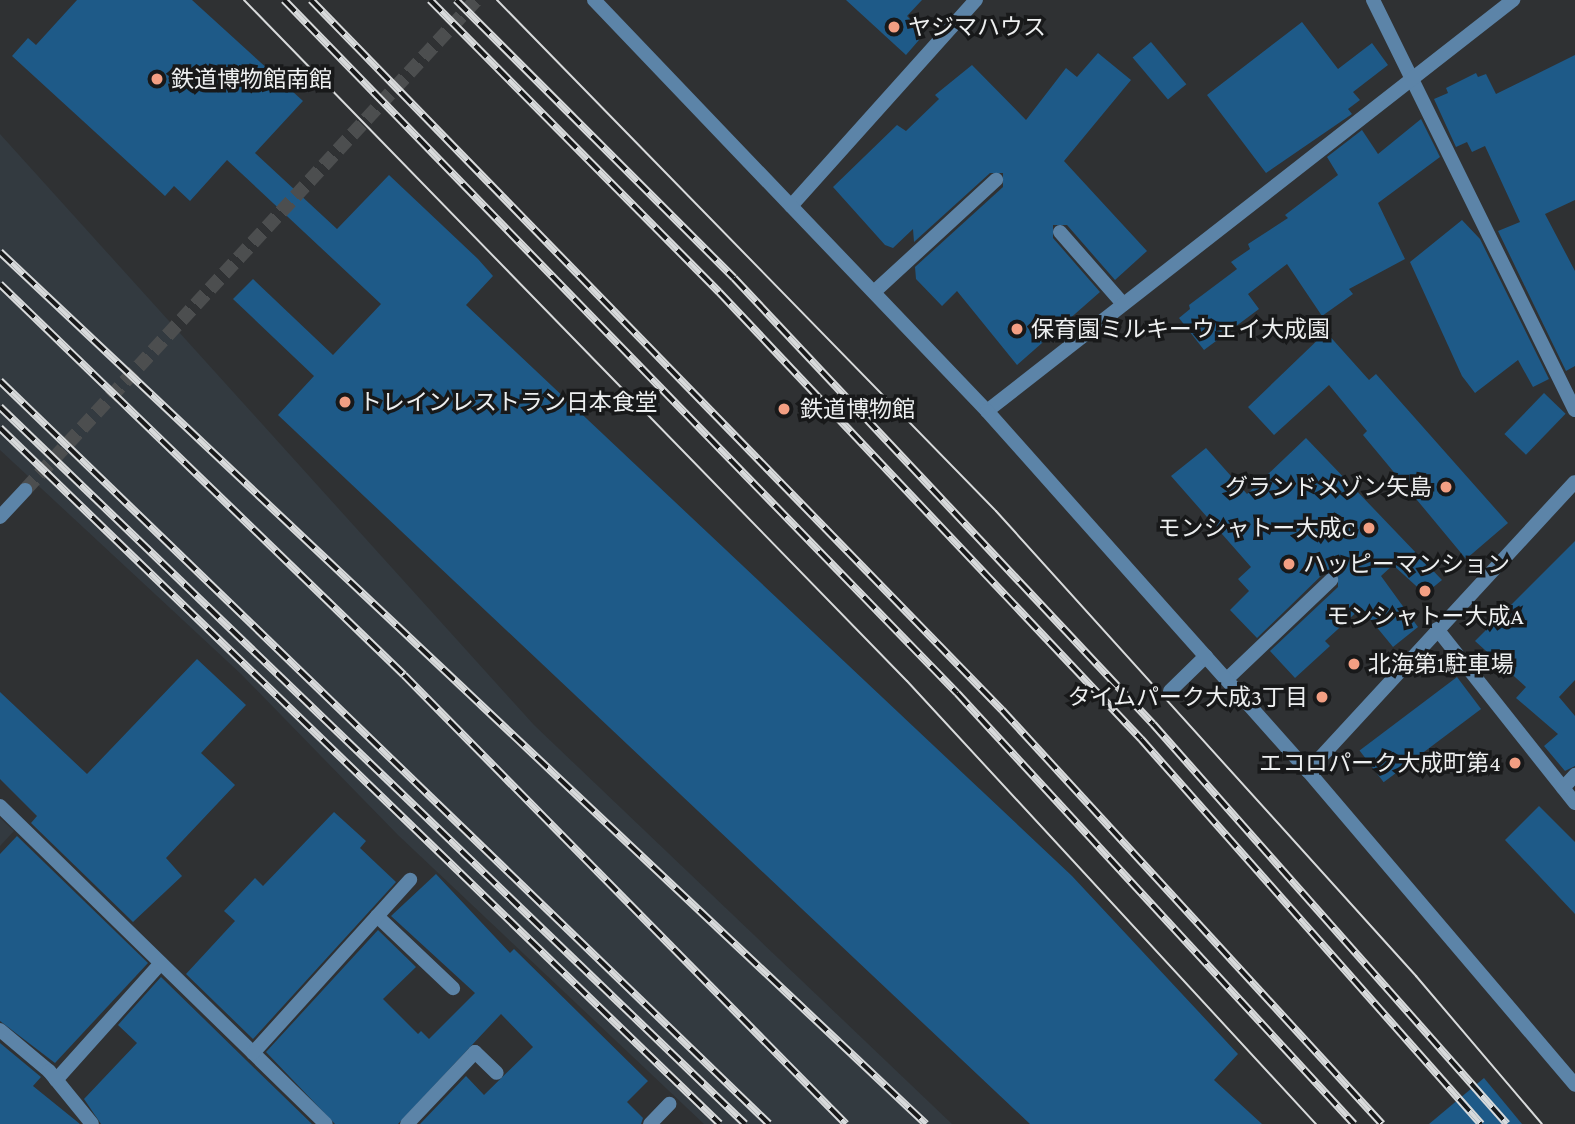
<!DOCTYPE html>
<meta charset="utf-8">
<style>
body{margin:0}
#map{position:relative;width:1575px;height:1124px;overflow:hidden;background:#2f3133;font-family:"Crimson Pro","Noto Sans JP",serif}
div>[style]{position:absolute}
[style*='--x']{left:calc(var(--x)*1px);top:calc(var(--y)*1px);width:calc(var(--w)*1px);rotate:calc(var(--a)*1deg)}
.built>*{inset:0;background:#333a40}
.building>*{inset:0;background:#1e5a88;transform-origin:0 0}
.tertiary-tunnel>*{height:14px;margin-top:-7px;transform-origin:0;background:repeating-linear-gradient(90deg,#4c4e4f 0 14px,transparent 0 21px)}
.service>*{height:14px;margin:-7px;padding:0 7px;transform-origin:7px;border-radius:7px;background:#5c84a8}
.minor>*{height:14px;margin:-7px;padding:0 7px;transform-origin:7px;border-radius:7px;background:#5c84a8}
.tertiary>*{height:14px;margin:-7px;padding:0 7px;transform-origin:7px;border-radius:7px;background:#5c84a8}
.tram>*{height:2px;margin:-1px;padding:0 1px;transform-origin:1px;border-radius:1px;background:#d8dadb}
.rail>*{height:8px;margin-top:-4px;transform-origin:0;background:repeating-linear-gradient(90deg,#18191a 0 16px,#d8dadb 0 32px);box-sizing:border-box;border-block:2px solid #d8dadb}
.dots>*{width:19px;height:19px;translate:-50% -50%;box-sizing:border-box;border:4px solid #18191a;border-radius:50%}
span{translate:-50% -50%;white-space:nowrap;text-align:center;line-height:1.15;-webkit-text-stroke:7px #18191a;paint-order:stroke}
.poi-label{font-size:23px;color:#edeff0}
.left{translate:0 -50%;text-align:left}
.right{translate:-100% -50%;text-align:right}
</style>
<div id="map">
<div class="built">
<i style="clip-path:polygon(0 134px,534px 725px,952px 1124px,704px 1124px,398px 835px,241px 674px,0 450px)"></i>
<i style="clip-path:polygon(0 818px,14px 831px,0 846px)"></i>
</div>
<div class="building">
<i style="clip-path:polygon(77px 0,192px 0,303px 101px,255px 153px,337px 229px,389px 175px,478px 259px,493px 276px,466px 305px,1072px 876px,1238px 1054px,1214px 1080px,1262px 1124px,1030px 1124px,278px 415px,314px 376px,233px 299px,253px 279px,333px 355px,381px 304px,227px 160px,190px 201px,174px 186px,165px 196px,12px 56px,28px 38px,36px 45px)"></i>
<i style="clip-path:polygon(846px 0,922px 0,907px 16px,922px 32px,919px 40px,906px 55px)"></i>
<i style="clip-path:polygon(1302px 22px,1338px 69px,1372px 43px,1388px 65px,1353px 92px,1360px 100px,1348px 109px,1352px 114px,1266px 173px,1207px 95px)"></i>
<i style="left:1151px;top:42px;width:55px;height:24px;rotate:50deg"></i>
<i style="clip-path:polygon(1098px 53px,1131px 80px,1064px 161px,1147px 251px,1115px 280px,1067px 225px,1053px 225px,1053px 238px,1100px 292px,1017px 365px,957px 291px,942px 306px,916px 279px,915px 267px,1003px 187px,1003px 173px,990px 173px,914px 242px,913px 229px,893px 248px,885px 245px,833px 187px,897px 125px,906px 131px,939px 99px,935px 95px,972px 65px,1026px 120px,1066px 68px,1077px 77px)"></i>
<i style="clip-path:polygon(1575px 55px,1575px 200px,1545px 214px,1575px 271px,1575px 366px,1566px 371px,1498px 231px,1520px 222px,1485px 146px,1472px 152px,1467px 142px,1456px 147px,1434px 99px,1448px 93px,1446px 88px,1476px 73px,1478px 77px,1486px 74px,1496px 94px)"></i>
<i style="clip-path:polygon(1421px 119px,1440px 157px,1378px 203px,1405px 259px,1349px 289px,1353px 294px,1322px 316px,1287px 264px,1248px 294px,1259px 309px,1204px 350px,1179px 318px,1190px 309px,1189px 305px,1237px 269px,1231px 262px,1250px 249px,1248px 244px,1288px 218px,1285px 215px,1338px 175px,1327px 157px,1362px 130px,1378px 154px)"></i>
<i style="clip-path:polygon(1462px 220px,1480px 239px,1549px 379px,1533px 387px,1518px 360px,1475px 393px,1462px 376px,1410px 262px)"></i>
<i style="clip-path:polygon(1326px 332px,1369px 380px,1376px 374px,1508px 523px,1466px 559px,1363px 435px,1367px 431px,1329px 385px,1274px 435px,1248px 407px)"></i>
<i style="left:1544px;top:393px;width:30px;height:57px;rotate:44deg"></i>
<i style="clip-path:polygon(1306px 438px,1442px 580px,1425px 594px,1393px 565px,1381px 576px,1418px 627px,1393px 647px,1361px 608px,1325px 641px,1330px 646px,1295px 678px,1270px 651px,1338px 587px,1338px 574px,1324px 573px,1257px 638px,1230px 610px,1249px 591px,1238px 579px,1251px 567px,1171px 476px,1206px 448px,1247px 494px)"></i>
<i style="clip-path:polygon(1575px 541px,1575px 680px,1559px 697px,1575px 716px,1575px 766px,1565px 771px,1544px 746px,1558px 734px,1516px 698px,1526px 687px,1475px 641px)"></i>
<i style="clip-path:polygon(197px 659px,246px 705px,201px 753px,235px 785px,166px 858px,182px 876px,133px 922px,31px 823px,37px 816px,0 779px,0 692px,87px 774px)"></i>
<i style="left:1457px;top:677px;width:40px;height:122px;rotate:53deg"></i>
<i style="clip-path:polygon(1539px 806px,1575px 842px,1575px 914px,1505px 840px)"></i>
<i style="clip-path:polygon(334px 812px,366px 841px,360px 848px,396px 882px,253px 1039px,186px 974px,235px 921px,224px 911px,255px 878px,263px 886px)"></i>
<i style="clip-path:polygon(17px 836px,148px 963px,55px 1063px,0 1021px,0 854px)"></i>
<i style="clip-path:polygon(436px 874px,510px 953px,514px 949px,648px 1081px,627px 1102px,643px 1118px,641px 1124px,420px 1124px,466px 1076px,484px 1095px,533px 1047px,501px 1014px,398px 1124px,335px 1124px,266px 1052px,378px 930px,416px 967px,383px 999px,418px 1034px,421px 1031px,429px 1039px,475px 993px,391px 916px)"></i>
<i style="clip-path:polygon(161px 977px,246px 1060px,312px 1124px,101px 1124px,84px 1099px,137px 1043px,118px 1025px)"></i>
<i style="clip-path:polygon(0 1043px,41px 1077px,33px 1086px,80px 1124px,0 1124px)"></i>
<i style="clip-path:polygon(1484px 1078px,1522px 1124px,1429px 1124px)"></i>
</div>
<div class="tertiary-tunnel">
<i style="--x:25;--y:490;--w:666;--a:-47.37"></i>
</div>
<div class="service">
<i style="--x:1060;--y:232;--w:96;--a:48.8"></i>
<i style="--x:874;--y:292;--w:166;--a:-42.6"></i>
<i style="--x:1227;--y:679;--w:144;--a:-43.6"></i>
<i style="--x:1170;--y:691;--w:50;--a:-44.2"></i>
<i style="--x:377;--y:916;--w:105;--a:43.5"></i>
<i style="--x:56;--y:1080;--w:157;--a:-48.1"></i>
<i style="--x:407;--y:1124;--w:99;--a:-46.6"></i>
<i style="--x:475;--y:1052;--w:30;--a:44"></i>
<i style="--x:650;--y:1124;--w:28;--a:-46"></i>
</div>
<div class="minor">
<i style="--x:1373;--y:0;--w:457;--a:63.8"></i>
<i style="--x:791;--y:206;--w:277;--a:-48.1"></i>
<i style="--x:987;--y:411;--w:668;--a:-38"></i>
<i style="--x:1437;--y:629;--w:222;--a:51.6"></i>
<i style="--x:1308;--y:771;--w:393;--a:-47.3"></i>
<i style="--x:1563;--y:788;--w:18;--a:-47"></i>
<i style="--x:0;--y:806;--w:455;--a:44.3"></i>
<i style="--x:0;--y:1030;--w:64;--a:39.9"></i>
<i style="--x:49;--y:1071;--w:68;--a:50.9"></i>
<i style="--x:253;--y:1053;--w:234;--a:-47.8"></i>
</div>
<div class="tertiary">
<i style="--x:594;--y:0;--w:569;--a:46.28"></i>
<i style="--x:987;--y:411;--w:482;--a:48.3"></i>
<i style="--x:1308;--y:771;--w:412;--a:49.6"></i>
<i style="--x:0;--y:517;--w:37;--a:-47"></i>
</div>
<div class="tram">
<i style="--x:244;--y:0;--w:950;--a:45.77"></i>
<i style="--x:907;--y:681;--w:603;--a:47.29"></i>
<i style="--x:497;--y:0;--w:714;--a:45.68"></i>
<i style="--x:996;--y:511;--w:627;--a:47.91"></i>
<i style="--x:1416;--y:976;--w:194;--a:49.6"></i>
</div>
<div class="rail">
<i style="--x:284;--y:0;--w:966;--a:45.84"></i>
<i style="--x:957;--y:693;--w:586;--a:47.35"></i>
<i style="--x:311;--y:0;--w:991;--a:45.78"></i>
<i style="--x:1002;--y:710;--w:562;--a:47.45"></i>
<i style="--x:430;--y:0;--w:411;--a:45.3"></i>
<i style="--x:719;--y:292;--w:615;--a:46.65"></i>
<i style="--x:1141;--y:739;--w:514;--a:48.55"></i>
<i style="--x:456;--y:0;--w:393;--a:45"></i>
<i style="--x:734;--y:278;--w:612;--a:46.79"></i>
<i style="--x:1153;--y:724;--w:534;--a:48.49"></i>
<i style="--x:0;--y:252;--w:1272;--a:43.28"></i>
<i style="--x:0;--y:284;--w:562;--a:44.06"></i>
<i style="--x:404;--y:675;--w:630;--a:45.45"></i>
<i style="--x:0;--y:381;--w:1069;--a:44.01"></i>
<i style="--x:0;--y:407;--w:1034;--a:43.9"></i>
<i style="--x:0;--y:428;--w:1001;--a:44.03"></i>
</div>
<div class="dots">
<i style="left:894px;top:27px;background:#f39f83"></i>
<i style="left:157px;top:79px;background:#f39f83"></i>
<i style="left:1017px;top:329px;background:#f39f83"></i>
<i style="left:345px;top:402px;background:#f39f83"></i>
<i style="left:784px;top:409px;background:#f39f83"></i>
<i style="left:1446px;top:487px;background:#f39f83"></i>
<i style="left:1369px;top:528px;background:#f39f83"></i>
<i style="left:1289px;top:564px;background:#f39f83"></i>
<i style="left:1425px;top:591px;background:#f39f83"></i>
<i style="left:1354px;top:664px;background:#f39f83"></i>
<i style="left:1322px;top:697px;background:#f39f83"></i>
<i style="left:1515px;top:763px;background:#f39f83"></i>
</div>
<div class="poi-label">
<span class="left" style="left:908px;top:27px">ヤジマハウス</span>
<span class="left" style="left:171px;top:79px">鉄道博物館南館</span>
<span class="left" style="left:1031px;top:329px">保育園ミルキーウェイ大成園</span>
<span class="left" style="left:359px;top:402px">トレインレストラン日本食堂</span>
<span class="left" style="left:800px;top:409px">鉄道博物館</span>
<span class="right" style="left:1432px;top:487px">グランドメゾン矢島</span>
<span class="right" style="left:1355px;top:528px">モンシャトー大成C</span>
<span class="left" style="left:1303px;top:564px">ハッピーマンション</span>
<span style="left:1425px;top:616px">モンシャトー大成A</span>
<span class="left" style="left:1368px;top:664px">北海第1駐車場</span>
<span class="right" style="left:1308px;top:697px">タイムパーク大成3丁目</span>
<span class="right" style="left:1501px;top:763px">エコロパーク大成町第4</span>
</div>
</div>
